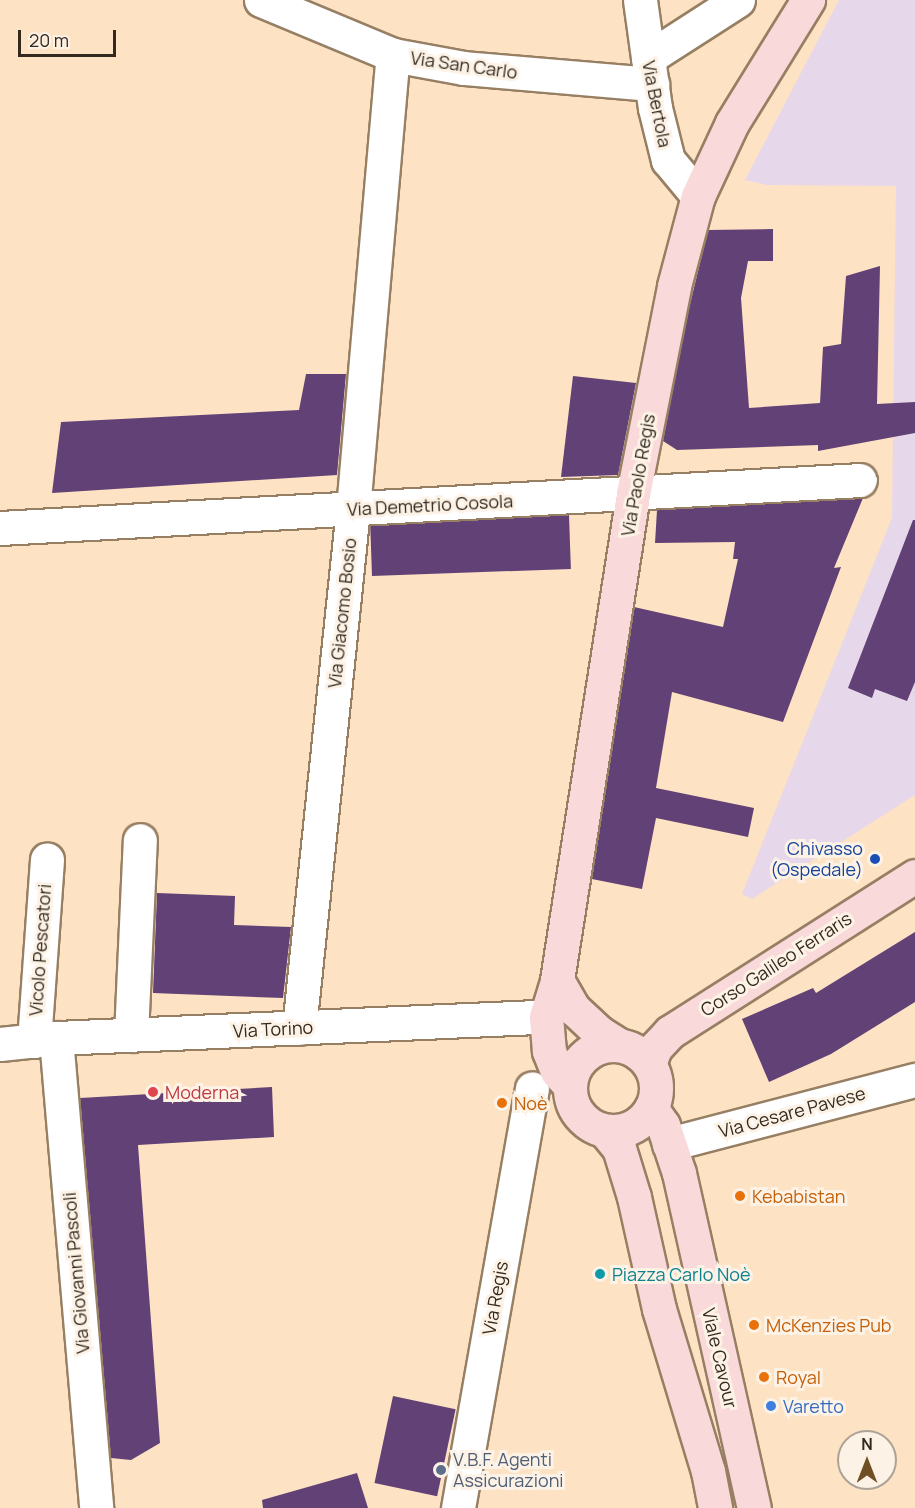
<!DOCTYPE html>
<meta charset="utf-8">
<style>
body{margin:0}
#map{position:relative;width:915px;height:1508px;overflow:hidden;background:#fde2c4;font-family:Manrope,sans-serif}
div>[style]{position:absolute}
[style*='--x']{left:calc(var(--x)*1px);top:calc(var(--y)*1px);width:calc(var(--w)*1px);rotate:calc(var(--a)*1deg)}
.medical>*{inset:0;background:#e6d7ea}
.building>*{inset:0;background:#614176;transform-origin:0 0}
.roads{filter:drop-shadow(2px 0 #977f63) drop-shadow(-2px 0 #977f63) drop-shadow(0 2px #977f63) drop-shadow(0 -2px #977f63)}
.minor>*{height:33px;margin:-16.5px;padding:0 16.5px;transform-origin:16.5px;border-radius:16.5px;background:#fff}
.major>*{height:33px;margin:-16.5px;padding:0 16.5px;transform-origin:16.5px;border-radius:16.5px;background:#fad9da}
.major>.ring{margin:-16.5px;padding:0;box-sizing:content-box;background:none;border:33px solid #fad9da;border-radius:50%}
.dots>*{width:16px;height:16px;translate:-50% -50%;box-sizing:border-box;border:3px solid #fdf2e6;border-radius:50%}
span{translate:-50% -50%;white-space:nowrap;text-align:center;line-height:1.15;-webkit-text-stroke:6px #fdf2e6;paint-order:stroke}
.street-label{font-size:18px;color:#34291e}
.transit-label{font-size:18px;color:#164399}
.right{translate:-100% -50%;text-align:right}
.health-label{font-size:18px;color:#be3a42}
.left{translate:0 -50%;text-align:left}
.food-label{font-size:18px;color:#c56008}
.culture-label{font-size:18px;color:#0d838f}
.shop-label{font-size:18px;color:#366cbe}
.service-label{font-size:18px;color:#4e5e75}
.north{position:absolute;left:837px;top:1430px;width:60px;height:60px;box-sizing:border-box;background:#fdf2e6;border:2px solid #ada296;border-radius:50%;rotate:0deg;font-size:16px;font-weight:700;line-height:24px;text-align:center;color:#34291e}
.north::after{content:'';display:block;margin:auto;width:21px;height:27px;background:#6f5025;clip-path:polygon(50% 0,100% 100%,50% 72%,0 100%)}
.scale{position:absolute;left:18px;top:30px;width:98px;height:27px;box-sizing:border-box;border:3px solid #34291e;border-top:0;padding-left:8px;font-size:18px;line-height:21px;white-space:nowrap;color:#34291e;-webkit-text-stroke:4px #fdf2e6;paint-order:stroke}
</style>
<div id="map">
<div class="medical">
<i style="clip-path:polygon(839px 0,915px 0,915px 795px,752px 899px,742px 894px,892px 518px,896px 186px,767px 185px,745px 180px)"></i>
</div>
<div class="building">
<i style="clip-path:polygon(773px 229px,773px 261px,748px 261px,741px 298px,749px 408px,820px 403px,823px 347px,841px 344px,846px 276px,880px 266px,877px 404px,915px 402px,915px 433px,818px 451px,818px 445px,677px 450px,663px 441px,685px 325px,708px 230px)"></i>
<i style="clip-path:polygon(306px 374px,346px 374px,337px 475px,52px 493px,61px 422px,299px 410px)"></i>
<i style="clip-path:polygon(573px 376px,636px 383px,618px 475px,561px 477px)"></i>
<i style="clip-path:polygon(863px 498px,834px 568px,841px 567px,783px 722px,672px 692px,656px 788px,754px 808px,748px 837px,656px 818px,642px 889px,592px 879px,634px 607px,723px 627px,738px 559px,733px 559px,735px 542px,655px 543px,657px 510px)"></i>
<i style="left:569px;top:515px;width:54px;height:199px;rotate:88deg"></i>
<i style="clip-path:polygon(913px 520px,915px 520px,915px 682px,907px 701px,875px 689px,872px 698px,848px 688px)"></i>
<i style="clip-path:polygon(157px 893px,235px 896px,234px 925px,291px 927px,283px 998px,153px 993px)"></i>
<i style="clip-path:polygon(915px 932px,915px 1002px,831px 1054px,769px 1082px,742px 1019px,813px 988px,816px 993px)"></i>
<i style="clip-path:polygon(272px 1087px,274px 1137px,138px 1145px,160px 1443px,131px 1460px,111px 1458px,80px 1098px)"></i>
<i style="left:393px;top:1396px;width:64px;height:89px;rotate:12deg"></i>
<i style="clip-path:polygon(357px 1473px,368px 1508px,263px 1508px,262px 1500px)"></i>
</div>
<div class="roads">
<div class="minor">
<i style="--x:261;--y:0;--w:143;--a:22.6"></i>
<i style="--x:393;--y:55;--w:72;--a:10.4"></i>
<i style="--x:464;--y:68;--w:189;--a:4.9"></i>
<i style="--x:640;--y:0;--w:109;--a:82.1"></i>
<i style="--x:655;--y:108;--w:54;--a:76"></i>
<i style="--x:668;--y:160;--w:47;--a:50.2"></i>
<i style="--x:648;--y:58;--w:107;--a:-32.8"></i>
<i style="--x:0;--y:528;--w:861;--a:-3.19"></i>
<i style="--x:299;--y:1028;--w:522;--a:-84.06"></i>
<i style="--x:353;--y:509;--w:456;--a:-85"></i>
<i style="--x:131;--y:1035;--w:195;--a:-87.4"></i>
<i style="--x:56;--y:1038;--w:472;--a:85.1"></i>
<i style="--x:34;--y:1041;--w:182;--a:-85.9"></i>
<i style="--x:0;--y:1044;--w:56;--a:-6.1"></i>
<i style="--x:56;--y:1038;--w:490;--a:-2.5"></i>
<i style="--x:669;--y:1144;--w:254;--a:-14.6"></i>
<i style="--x:458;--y:1508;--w:426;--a:-80"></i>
</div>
<div class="major">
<i style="--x:557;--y:980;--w:34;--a:60"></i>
<i style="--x:574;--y:1009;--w:35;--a:43"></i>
<i style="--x:600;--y:1033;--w:22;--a:32"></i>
<i class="ring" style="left:570px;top:1045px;width:53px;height:53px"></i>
<i style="--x:649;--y:1064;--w:17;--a:-69"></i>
<i style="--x:655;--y:1048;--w:22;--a:-47"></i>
<i style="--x:670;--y:1032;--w:290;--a:-32.5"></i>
<i style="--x:569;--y:1085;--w:18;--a:-131"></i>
<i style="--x:557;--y:1071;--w:22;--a:-112"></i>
<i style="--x:549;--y:1051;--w:34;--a:-95"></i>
<i style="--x:546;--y:1017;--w:39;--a:-73"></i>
<i style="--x:557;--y:980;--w:492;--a:-81.1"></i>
<i style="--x:633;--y:494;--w:212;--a:-78.8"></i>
<i style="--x:674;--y:286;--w:93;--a:-75.1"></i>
<i style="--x:698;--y:196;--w:81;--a:-65"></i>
<i style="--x:732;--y:123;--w:145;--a:-58.3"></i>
<i style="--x:651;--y:1108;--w:21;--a:55"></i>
<i style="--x:663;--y:1125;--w:51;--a:71.6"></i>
<i style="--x:679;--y:1173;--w:343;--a:77.4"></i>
<i style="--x:605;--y:1131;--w:22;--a:51"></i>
<i style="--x:619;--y:1148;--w:51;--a:73"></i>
<i style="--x:634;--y:1197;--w:115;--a:77.4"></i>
<i style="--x:659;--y:1309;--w:169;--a:73.2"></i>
<i style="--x:708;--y:1471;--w:38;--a:79"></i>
</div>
</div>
<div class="dots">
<i style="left:875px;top:859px;background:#1a4fb4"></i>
<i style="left:153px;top:1092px;background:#e0444e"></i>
<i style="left:502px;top:1103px;background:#e8710a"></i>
<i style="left:740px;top:1196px;background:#e8710a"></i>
<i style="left:600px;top:1274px;background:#0f9aa8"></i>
<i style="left:754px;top:1325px;background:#e8710a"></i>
<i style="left:764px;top:1377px;background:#e8710a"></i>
<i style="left:771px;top:1406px;background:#3f7fe0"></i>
<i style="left:441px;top:1470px;background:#5c6f8a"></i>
</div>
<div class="street-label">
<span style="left:464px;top:65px;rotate:8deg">Via San Carlo</span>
<span style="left:657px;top:104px;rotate:79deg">Via Bertola</span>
<span style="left:638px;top:475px;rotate:-80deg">Via Paolo Regis</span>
<span style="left:430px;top:505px;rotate:-3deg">Via Demetrio Cosola</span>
<span style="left:342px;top:613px;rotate:-84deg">Via Giacomo Bosio</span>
<span style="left:40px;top:950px;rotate:-86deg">Vicolo Pescatori</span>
<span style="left:776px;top:964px;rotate:-33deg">Corso Galileo Ferraris</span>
<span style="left:273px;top:1029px;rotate:-3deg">Via Torino</span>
<span style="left:792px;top:1112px;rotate:-15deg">Via Cesare Pavese</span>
<span style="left:76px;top:1273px;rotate:-95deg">Via Giovanni Pascoli</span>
<span style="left:495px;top:1298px;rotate:-80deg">Via Regis</span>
<span style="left:720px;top:1358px;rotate:77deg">Viale Cavour</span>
</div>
<div class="transit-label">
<span class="right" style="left:863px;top:859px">Chivasso<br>(Ospedale)</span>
</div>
<div class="health-label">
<span class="left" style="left:165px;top:1092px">Moderna</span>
</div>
<div class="food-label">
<span class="left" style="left:514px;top:1103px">Noè</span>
<span class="left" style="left:752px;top:1196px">Kebabistan</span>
<span class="left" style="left:766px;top:1325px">McKenzies Pub</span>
<span class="left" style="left:776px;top:1377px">Royal</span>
</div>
<div class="culture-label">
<span class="left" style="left:612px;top:1274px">Piazza Carlo Noè</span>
</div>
<div class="shop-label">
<span class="left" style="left:783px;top:1406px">Varetto</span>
</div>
<div class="service-label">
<span class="left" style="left:453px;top:1470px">V.B.F. Agenti<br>Assicurazioni</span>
</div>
<div class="north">N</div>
<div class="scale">20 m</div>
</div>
